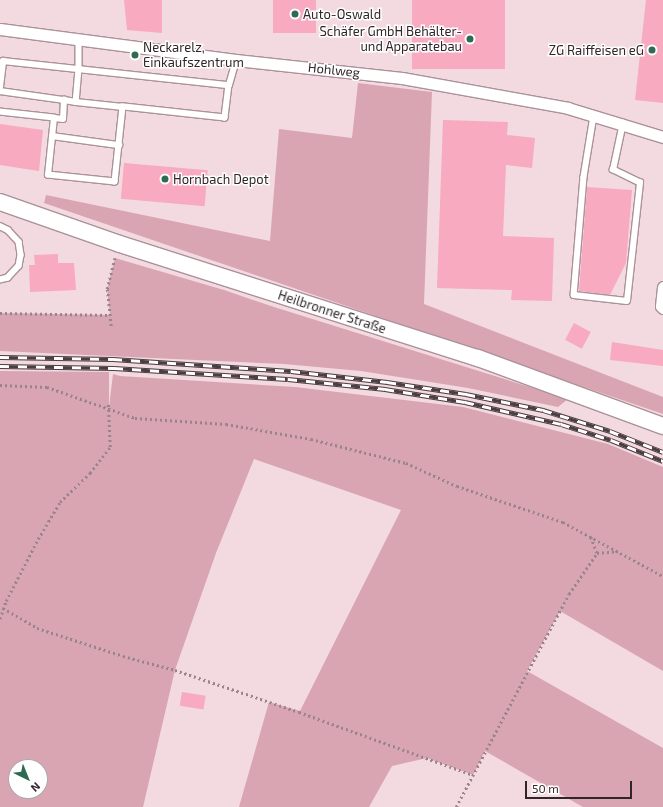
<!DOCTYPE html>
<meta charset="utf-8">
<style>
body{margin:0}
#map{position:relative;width:663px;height:807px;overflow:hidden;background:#f3d9e0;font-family:"Exo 2",sans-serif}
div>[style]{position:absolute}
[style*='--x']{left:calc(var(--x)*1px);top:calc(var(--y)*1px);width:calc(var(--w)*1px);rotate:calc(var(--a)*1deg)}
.green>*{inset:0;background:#d9a5b3}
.building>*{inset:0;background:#f7aac0;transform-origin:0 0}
.path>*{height:2.5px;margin-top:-1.25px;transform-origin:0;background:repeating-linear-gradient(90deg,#98858b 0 2px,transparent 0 5px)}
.roads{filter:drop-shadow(1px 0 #ab9298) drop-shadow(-1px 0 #ab9298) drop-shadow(0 1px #ab9298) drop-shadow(0 -1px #ab9298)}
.lane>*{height:5.5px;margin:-2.75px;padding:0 2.75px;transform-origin:2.75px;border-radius:2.75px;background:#fff}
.street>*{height:11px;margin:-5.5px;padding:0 5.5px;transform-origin:5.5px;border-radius:5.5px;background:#fff}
.secondary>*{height:16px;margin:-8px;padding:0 8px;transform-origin:8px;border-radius:8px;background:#fff}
.rail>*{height:4.5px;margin-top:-2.25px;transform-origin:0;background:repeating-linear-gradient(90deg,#fff 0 9px,#4a3e41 0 18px);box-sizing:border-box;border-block:1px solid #4a3e41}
.dots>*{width:11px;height:11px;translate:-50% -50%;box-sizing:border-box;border:2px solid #fff;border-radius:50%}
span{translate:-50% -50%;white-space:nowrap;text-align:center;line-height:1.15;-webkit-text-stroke:3px #fff;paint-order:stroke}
.poi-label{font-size:13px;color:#302629}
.left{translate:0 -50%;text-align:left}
.right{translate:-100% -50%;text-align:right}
.street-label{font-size:13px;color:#302629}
.north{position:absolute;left:8px;top:759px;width:40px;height:40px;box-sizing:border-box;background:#fff;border:1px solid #aca8a9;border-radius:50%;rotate:137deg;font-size:11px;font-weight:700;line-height:16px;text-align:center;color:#302629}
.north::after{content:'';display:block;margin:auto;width:14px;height:18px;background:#2f6a53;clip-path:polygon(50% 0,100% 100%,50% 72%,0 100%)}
.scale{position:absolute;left:525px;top:781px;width:107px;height:18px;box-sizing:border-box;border:2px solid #302629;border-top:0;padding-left:5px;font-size:12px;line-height:14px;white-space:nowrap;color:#302629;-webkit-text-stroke:3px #fff;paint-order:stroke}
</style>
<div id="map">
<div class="green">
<i style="clip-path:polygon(358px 83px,432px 92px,424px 304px,663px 397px,663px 414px,44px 203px,46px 195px,270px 241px,279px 129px,352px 138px)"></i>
<i style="clip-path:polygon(115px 258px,224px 290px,274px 307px,568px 399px,558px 407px,468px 388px,361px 371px,284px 364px,0 351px,0 313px,110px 315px,107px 289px)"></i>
<i style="clip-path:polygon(evenodd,0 371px,109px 372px,109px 407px,113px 374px,120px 376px,295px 387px,463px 407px,608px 444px,663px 467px,663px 671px,560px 611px,527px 671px,663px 748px,663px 807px,583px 807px,485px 751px,473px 775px,427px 758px,392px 766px,369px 807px,239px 807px,269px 702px,300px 711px,401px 510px,254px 459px,216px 553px,175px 670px,143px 807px,0 807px,0 371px,16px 767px,40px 767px,40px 791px,16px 791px,16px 767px)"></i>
</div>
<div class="building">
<i style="clip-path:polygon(124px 0,162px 0,162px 33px,127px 30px)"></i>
<i style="left:273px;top:0;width:43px;height:33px"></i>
<i style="left:412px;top:0;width:93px;height:69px"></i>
<i style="clip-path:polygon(646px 0,663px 0,663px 103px,635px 100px)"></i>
<i style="clip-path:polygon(443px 120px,508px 122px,507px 135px,535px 138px,532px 168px,506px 165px,503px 236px,554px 238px,552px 301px,511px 300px,512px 290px,437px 288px)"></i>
<i style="clip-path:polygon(0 124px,43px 130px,39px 171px,0 165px)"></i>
<i style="left:124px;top:163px;width:84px;height:36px;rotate:5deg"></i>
<i style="clip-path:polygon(587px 187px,632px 190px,626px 263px,610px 295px,579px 291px)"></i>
<i style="clip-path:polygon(58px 254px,58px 263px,74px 263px,76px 290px,30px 292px,29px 265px,35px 265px,34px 255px)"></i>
<i style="left:574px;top:323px;width:19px;height:19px;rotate:28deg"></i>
<i style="clip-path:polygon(612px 342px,663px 350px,663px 366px,610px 360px)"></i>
<i style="left:182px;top:692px;width:24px;height:14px;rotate:9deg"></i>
</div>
<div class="path">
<i style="--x:0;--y:313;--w:110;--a:1"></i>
<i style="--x:111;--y:326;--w:37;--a:-96"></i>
<i style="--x:107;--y:289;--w:32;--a:-76"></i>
<i style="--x:0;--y:385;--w:47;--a:2.4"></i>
<i style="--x:47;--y:387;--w:93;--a:19.4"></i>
<i style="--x:135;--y:418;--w:91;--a:3.8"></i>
<i style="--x:226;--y:424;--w:86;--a:10"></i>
<i style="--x:311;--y:439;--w:98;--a:14.2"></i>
<i style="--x:406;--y:463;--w:56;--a:24.3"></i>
<i style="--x:457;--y:486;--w:112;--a:18.8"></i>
<i style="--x:563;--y:522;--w:114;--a:28.4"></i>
<i style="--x:591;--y:537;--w:17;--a:69"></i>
<i style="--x:3;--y:608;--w:39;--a:30"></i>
<i style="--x:37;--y:628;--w:90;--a:18"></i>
<i style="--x:123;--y:656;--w:54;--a:15.1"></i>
<i style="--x:175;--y:670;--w:131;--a:18.7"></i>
<i style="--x:299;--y:712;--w:185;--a:19.9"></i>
<i style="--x:0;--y:619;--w:19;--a:-72"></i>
<i style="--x:6;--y:601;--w:70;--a:-62.7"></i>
<i style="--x:38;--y:539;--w:43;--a:-59.3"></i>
<i style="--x:60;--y:502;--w:42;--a:-44"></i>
<i style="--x:90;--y:473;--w:33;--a:-52"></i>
<i style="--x:110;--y:447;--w:45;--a:-92.5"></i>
<i style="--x:456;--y:807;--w:241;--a:-62.1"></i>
<i style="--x:569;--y:594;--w:50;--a:-55.7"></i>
<i style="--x:597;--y:553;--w:21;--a:-5"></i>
</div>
<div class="roads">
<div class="lane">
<i style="--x:79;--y:40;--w:29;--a:90"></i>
<i style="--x:79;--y:69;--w:33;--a:95"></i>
<i style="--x:76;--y:102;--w:47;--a:6.1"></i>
<i style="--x:229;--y:85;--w:26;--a:-74"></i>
<i style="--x:0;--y:87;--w:26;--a:-83"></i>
<i style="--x:3;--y:61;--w:227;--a:6.1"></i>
<i style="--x:229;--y:85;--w:33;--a:97"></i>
<i style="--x:225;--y:118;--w:103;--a:-173.8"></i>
<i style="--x:123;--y:107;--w:75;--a:96.1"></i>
<i style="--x:115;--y:182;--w:67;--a:-174"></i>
<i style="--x:48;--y:175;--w:57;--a:-84"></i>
<i style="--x:54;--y:118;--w:54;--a:-173.7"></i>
<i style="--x:0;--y:91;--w:65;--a:8"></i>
<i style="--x:594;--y:116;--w:62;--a:99.3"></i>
<i style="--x:584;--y:177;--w:118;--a:94.8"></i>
<i style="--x:574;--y:295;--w:53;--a:6.5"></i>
<i style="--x:627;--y:301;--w:119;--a:-83.7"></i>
<i style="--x:640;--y:183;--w:30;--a:-154"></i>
<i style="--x:613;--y:170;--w:48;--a:-78"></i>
<i style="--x:54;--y:118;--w:9;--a:6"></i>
<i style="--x:63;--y:119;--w:19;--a:-87"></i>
<i style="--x:64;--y:100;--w:12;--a:9"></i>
<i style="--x:52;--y:136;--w:68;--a:7.7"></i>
<i style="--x:0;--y:226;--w:9;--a:27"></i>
<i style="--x:8;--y:230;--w:16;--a:47"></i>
<i style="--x:19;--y:242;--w:13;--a:81"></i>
<i style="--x:21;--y:255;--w:11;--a:100"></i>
<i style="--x:19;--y:266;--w:16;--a:133"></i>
<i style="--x:8;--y:278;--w:8;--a:166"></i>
</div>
<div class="street">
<i style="--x:0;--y:29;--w:238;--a:7.5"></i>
<i style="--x:236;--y:60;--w:167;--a:6.2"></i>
<i style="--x:402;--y:78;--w:169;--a:10.2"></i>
<i style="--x:568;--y:108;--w:99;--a:17"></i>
<i style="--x:663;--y:287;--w:19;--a:96"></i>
<i style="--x:661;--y:306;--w:3;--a:45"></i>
</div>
<div class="secondary">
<i style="--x:0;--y:202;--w:127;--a:19.3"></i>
<i style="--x:120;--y:244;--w:376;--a:17.7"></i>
<i style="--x:478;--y:358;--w:197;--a:20.2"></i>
</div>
</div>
<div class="rail">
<i style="--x:0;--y:357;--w:113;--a:1"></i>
<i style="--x:113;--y:359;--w:178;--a:3.9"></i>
<i style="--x:291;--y:371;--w:97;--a:6.5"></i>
<i style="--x:387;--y:382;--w:80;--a:8.6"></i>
<i style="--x:466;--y:394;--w:79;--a:11.7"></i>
<i style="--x:543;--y:410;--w:70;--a:17.4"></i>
<i style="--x:610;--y:431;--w:57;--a:21.6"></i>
<i style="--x:0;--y:366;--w:114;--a:1"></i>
<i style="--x:114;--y:368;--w:174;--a:3.6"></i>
<i style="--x:288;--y:379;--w:98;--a:5.9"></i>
<i style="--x:385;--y:389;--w:81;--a:9.2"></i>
<i style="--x:465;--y:402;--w:98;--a:12.9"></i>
<i style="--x:561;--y:424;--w:52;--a:17.7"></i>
<i style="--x:611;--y:440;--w:56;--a:22"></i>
</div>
<div class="dots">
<i style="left:295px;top:14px;background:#2f6a53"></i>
<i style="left:470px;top:39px;background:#2f6a53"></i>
<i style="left:652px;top:50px;background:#2f6a53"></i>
<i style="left:135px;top:55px;background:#2f6a53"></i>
<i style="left:165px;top:179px;background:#2f6a53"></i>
</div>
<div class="poi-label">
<span class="left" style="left:303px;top:14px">Auto-Oswald</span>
<span class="right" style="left:462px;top:39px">Schäfer GmbH Behälter-<br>und Apparatebau</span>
<span class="left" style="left:143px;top:55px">Neckarelz,<br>Einkaufszentrum</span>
<span class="right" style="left:644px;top:50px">ZG Raiffeisen eG</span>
<span class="left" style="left:173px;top:179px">Hornbach Depot</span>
</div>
<div class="street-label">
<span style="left:334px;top:70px;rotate:6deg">Hohlweg</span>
<span style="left:332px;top:312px;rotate:18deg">Heilbronner Straße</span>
</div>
<div class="north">N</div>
<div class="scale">50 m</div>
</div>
